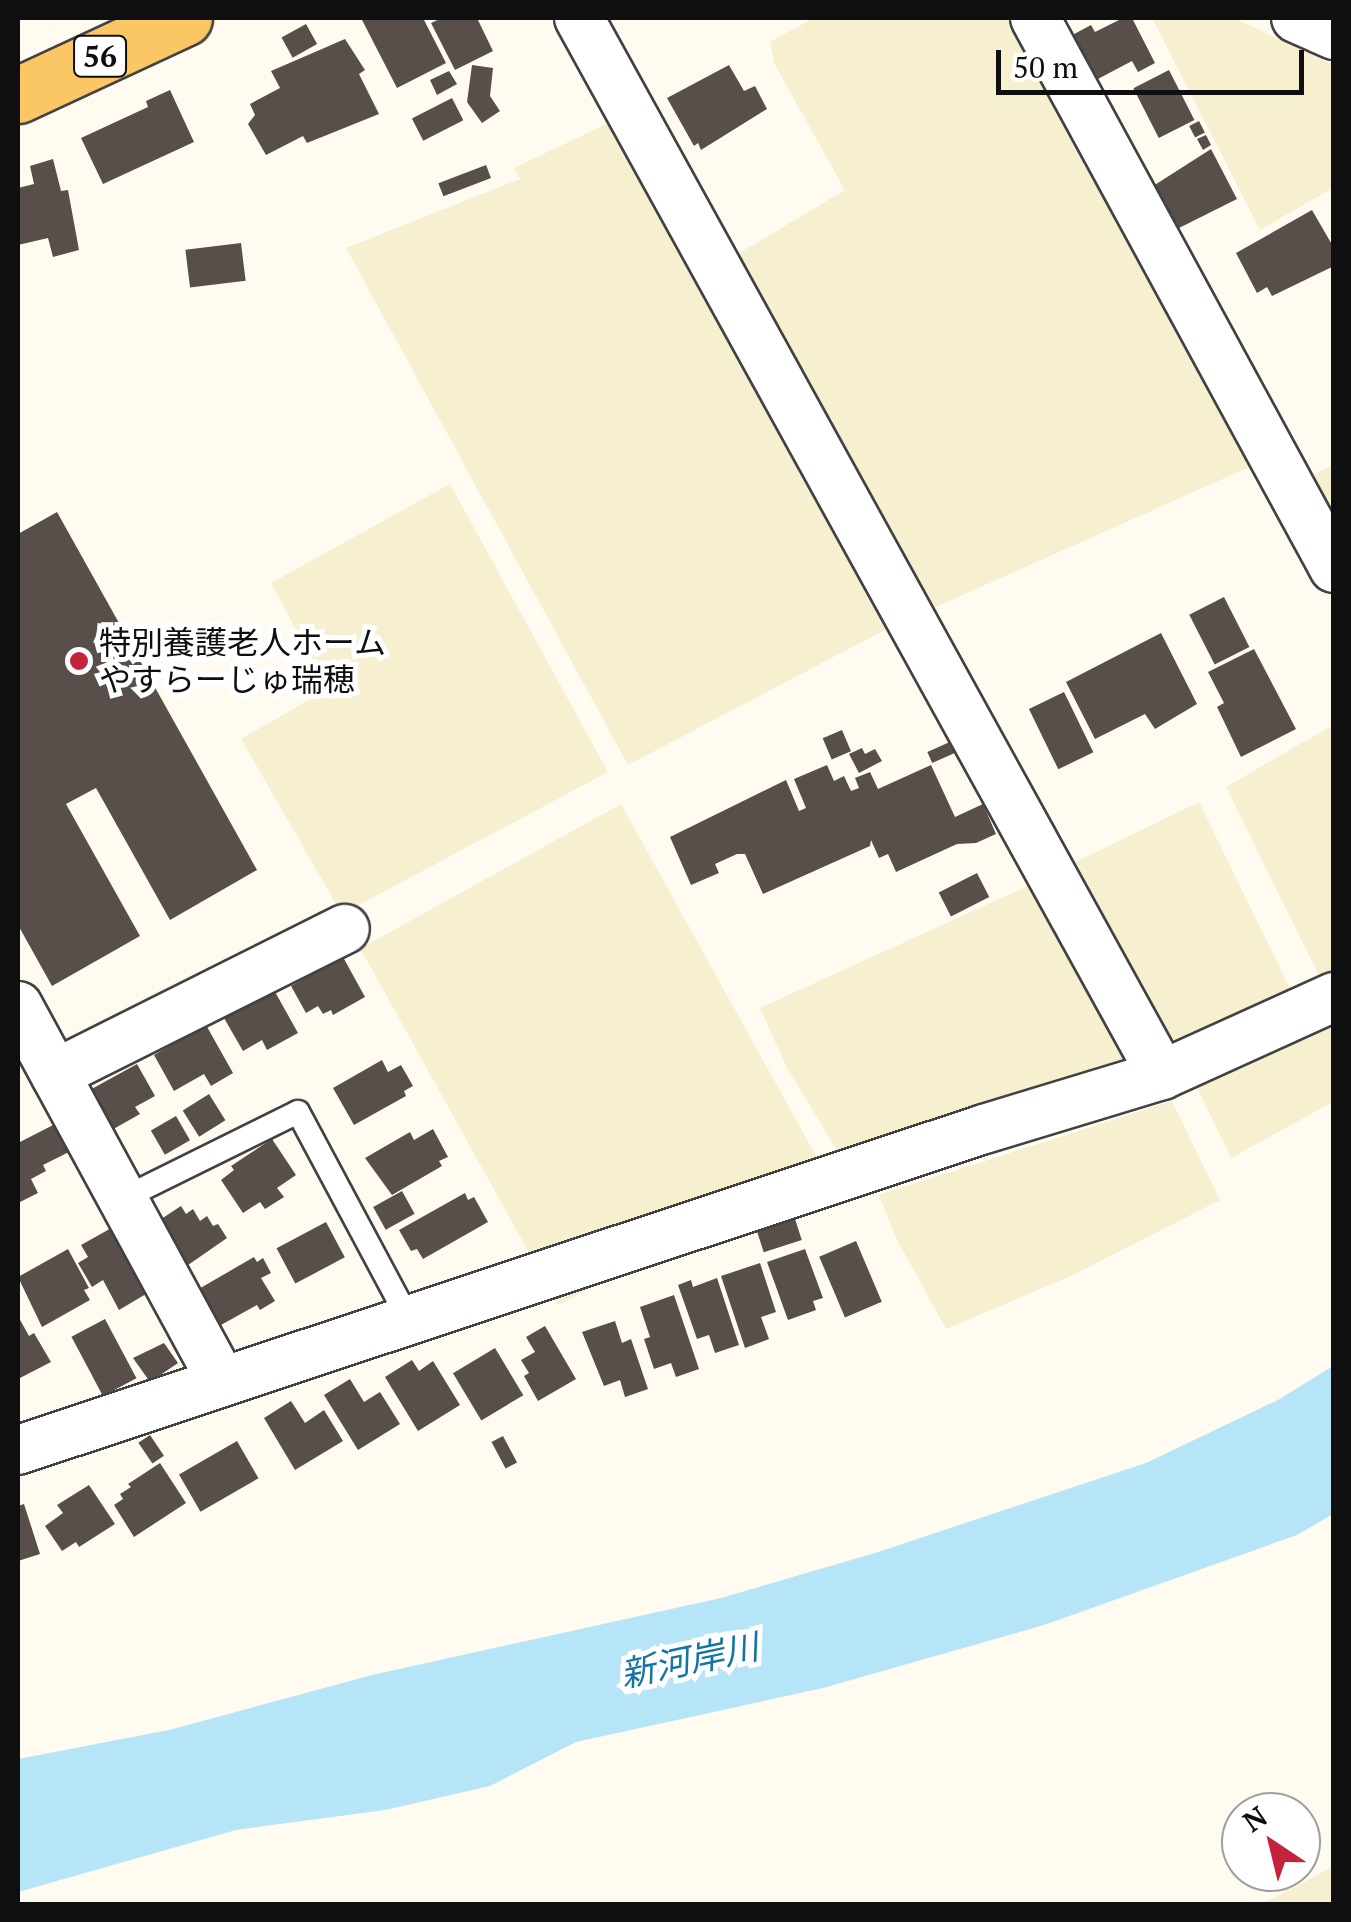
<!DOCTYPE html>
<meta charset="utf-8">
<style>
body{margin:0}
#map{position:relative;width:1351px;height:1922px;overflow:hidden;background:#fffbf1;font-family:"PT Serif","Noto Sans JP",serif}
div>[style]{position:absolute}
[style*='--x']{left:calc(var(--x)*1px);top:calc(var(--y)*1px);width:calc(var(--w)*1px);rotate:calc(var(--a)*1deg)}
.farmland>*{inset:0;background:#f6efd0;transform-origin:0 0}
.water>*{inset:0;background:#b5e5f7}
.building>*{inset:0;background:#584f4b;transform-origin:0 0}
.roads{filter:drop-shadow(2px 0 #424242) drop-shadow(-2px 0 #424242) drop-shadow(0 2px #424242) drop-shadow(0 -2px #424242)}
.lane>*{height:22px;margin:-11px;padding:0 11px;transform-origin:11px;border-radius:11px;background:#fff}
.street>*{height:48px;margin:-24px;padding:0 24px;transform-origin:24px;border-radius:24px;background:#fff}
.primary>*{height:55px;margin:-27.5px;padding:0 27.5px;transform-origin:27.5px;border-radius:27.5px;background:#fbc765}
.dots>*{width:28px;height:28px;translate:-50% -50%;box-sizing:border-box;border:5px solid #fff;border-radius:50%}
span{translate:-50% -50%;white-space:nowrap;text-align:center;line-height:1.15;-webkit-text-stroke:10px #fff;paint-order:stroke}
.shield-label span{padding:2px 8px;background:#fff;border:2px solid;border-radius:8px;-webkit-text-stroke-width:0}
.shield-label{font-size:30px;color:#0f0f0f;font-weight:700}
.poi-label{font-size:32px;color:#0f0f0f}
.left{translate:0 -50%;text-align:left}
.water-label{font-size:35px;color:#1574a4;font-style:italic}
.frame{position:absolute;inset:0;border:20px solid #0f0f0f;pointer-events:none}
.north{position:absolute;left:1221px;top:1792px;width:100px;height:100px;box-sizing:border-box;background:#fff;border:2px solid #9f9f9f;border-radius:50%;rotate:325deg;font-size:28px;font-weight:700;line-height:40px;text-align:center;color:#0f0f0f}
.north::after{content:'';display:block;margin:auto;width:35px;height:45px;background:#c3233b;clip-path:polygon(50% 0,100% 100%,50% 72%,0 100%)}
.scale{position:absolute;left:996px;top:50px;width:308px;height:45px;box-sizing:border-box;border:5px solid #0f0f0f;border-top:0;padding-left:12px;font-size:30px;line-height:35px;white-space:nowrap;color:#0f0f0f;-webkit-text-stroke:8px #fff;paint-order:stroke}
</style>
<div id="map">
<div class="farmland">
<i style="clip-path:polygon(814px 18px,1015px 18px,1263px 461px,929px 610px,738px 254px,845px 190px,775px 65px,770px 42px)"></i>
<i style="clip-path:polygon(1152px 18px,1234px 18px,1333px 65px,1333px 188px,1260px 230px)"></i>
<i style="clip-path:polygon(619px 118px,900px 622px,628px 765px,346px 248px,520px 179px,514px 168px)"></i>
<i style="clip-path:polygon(1333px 465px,1333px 548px,1297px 482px)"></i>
<i style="clip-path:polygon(450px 484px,608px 772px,342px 914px,241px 739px,328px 689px,271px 583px)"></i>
<i style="clip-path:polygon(1333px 725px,1333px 974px,1321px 980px,1226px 787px)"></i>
<i style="left:1199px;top:802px;width:211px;height:137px;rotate:64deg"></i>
<i style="left:621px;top:804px;width:408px;height:298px;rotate:61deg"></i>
<i style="clip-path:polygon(1043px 879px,1130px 1041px,1121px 1063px,840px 1155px,786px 1066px,760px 1008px)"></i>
<i style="clip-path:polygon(1333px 1027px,1333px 1102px,1231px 1158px,1197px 1087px)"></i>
<i style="clip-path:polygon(1172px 1101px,1220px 1200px,1071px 1276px,946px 1329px,896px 1238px,879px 1195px)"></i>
<i style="clip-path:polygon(1333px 1866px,1333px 1904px,1261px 1904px,1295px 1887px)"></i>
</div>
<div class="water">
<i style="clip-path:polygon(1333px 1366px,1333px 1514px,1297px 1535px,1044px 1625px,823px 1688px,576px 1742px,490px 1786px,385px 1810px,236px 1830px,18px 1892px,18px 1759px,169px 1730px,372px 1675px,721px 1598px,875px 1553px,1146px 1463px,1278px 1400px)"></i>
</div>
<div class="building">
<i style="clip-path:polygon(361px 18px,423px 18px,446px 63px,397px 88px)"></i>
<i style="clip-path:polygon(442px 18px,477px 18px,493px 51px,455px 70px,431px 23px)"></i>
<i style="clip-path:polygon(1123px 18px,1132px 18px,1155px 63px,1138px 72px,1132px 61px,1096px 80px,1094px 75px,1085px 80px,1063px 40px,1091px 25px,1095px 32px)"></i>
<i style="left:306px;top:24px;width:23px;height:28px;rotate:61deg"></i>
<i style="clip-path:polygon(345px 39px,365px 70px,359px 74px,379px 114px,307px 143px,303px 136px,266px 155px,248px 124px,255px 115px,250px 104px,280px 88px,271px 71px)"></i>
<i style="clip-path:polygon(472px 65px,493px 68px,490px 96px,500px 111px,482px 123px,467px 102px)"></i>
<i style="clip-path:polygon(729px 65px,744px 91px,755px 86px,767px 109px,701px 150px,698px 143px,694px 146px,667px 98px)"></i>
<i style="left:1169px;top:70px;width:56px;height:40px;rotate:63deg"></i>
<i style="clip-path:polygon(449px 71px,457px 84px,437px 95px,430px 80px)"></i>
<i style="clip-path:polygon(170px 90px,194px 142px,103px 184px,81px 138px,148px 107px,146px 101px)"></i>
<i style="left:452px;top:98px;width:25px;height:45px;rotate:63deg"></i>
<i style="left:1199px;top:121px;width:13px;height:11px;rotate:63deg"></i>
<i style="clip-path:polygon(1206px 135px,1211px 145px,1203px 150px,1197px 139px)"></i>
<i style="clip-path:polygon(1211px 149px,1237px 199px,1171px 232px,1150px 188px)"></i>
<i style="clip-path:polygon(53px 159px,61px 191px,68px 190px,79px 250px,53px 257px,48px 238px,18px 245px,18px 188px,34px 184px,30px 166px)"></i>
<i style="left:486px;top:165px;width:14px;height:51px;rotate:69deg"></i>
<i style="clip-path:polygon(1312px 210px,1334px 248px,1334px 266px,1272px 296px,1267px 287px,1257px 293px,1236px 253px)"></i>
<i style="left:241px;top:243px;width:38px;height:56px;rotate:83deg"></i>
<i style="clip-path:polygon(57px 512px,257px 870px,170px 920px,96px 788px,66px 804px,140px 936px,52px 986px,18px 925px,18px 534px)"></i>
<i style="left:1224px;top:597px;width:56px;height:39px;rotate:63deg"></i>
<i style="clip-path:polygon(1161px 633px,1197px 704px,1155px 729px,1145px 714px,1095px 739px,1066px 682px)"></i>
<i style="clip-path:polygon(1254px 649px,1296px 729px,1241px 757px,1217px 707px,1224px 703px,1208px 672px)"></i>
<i style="left:1064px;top:692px;width:67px;height:39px;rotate:64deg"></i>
<i style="left:842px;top:730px;width:23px;height:21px;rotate:67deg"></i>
<i style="left:952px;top:741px;width:12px;height:27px;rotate:66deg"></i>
<i style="clip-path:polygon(862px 748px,865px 754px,875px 749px,882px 761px,859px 773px,849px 754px)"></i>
<i style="clip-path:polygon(827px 765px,834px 781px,844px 776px,851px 791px,859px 788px,855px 778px,870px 772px,878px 789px,931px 765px,955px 817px,983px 804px,996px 834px,976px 843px,957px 844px,896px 872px,888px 854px,879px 858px,871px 840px,870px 846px,763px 894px,745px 854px,737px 854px,715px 864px,719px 873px,691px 885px,670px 837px,786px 780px,799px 811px,806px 808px,794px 779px)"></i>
<i style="left:977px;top:873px;width:27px;height:43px;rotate:63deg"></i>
<i style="clip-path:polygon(343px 957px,365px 997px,333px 1015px,331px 1010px,323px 1014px,318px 1006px,306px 1013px,291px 986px)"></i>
<i style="clip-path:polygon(274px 990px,298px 1033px,267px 1050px,262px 1040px,243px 1051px,224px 1018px)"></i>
<i style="clip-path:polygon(206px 1025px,233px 1073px,211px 1086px,204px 1074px,174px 1091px,154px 1055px)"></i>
<i style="clip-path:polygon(382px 1060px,388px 1072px,401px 1065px,413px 1086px,404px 1091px,406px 1096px,354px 1125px,333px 1088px)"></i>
<i style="clip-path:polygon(137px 1064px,155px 1096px,135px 1107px,140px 1114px,110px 1131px,88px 1091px)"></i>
<i style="left:209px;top:1094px;width:31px;height:31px;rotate:58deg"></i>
<i style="left:176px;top:1116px;width:28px;height:29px;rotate:60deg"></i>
<i style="clip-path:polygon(59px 1122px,73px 1150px,43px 1165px,46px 1171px,31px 1179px,38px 1193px,18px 1203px,18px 1143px)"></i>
<i style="clip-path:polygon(433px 1129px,448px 1157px,439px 1161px,442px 1166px,392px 1195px,365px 1158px,410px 1132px,414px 1140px)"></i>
<i style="clip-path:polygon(272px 1139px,296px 1175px,277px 1188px,284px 1197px,265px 1209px,260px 1202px,243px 1213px,221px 1180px,234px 1170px,231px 1166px)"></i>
<i style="left:402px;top:1191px;width:26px;height:33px;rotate:61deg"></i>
<i style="clip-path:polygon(465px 1193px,468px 1200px,474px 1197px,488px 1222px,423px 1259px,417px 1249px,411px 1251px,399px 1230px)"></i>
<i style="clip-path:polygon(181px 1206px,186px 1214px,193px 1209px,200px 1221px,207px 1216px,213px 1226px,218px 1224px,227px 1238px,178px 1272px,149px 1227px)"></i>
<i style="left:795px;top:1219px;width:22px;height:40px;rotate:72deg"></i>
<i style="left:326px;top:1222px;width:40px;height:56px;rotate:62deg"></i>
<i style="clip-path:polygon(115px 1226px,151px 1291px,119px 1310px,103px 1280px,92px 1287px,78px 1263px,88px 1257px,81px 1245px)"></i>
<i style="left:856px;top:1241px;width:66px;height:40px;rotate:67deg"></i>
<i style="clip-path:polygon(68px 1249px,89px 1288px,84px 1290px,90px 1300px,42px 1327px,18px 1277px)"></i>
<i style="clip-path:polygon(805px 1249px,823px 1298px,813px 1301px,816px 1310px,788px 1320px,767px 1262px)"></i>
<i style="clip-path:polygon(254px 1257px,257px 1262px,263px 1258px,271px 1273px,261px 1278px,275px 1301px,260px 1310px,257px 1305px,221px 1325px,197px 1290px)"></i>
<i style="clip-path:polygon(760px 1263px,776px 1312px,761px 1317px,769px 1339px,745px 1348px,721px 1276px)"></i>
<i style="clip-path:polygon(717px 1278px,739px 1345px,715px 1353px,709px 1335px,697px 1339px,678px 1285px,691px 1280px,693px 1287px)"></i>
<i style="clip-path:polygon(674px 1295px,699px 1369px,676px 1377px,671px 1363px,654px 1369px,644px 1339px,650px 1337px,640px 1307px)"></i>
<i style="clip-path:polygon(18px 1316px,29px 1336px,34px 1333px,51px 1362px,18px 1379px)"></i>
<i style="left:105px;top:1319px;width:67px;height:38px;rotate:62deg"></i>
<i style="clip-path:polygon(615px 1321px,622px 1343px,631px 1339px,648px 1389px,625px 1397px,620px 1380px,604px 1386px,582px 1332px)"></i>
<i style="clip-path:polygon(545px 1326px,576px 1379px,538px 1401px,524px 1376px,529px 1373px,521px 1360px,535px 1352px,526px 1337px)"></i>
<i style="clip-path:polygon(164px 1343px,178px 1363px,150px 1382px,133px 1358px)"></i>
<i style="left:495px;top:1348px;width:55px;height:49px;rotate:59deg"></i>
<i style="clip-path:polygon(412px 1360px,419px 1371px,433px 1361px,460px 1405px,418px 1431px,385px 1377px)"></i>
<i style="clip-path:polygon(350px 1379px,364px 1402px,380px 1392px,400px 1424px,358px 1450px,324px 1395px)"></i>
<i style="clip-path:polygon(291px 1401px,305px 1423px,324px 1410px,343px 1441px,295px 1470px,264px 1418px)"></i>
<i style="left:150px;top:1435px;width:25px;height:14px;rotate:56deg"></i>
<i style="left:503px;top:1436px;width:30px;height:13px;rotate:62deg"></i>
<i style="left:237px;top:1441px;width:43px;height:67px;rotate:60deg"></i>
<i style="clip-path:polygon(160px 1463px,186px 1503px,134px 1537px,114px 1505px,123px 1499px,120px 1494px,131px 1487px,128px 1484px)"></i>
<i style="clip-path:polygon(89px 1485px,115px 1524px,79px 1547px,76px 1542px,62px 1551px,45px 1526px,63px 1513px,57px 1505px)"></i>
<i style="clip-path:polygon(24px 1504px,40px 1554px,18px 1561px,18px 1506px)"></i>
</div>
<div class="roads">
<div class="lane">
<i style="--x:122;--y:1199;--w:196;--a:-26.3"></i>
<i style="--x:298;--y:1112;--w:238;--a:61.9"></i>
</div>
<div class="street">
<i style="--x:579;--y:18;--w:1207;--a:61.12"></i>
<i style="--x:1035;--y:18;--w:626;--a:61.47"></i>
<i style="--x:1296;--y:18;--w:42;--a:24.1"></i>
<i style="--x:18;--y:1006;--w:428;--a:61.5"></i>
<i style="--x:55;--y:1074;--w:324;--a:-26.6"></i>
<i style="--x:18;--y:1450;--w:1018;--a:-18.38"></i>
<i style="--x:984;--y:1129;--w:186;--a:-16.9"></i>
<i style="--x:1162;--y:1075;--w:189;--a:-24.4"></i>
</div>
<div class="primary">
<i style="--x:18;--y:95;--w:183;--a:-24.9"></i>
</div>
</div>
<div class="dots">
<i style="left:79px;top:661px;background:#c3233b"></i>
</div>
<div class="shield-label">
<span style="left:100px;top:56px">56</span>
</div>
<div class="poi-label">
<span class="left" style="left:99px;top:661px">特別養護老人ホーム<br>やすらーじゅ瑞穂</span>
</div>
<div class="water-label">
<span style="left:689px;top:1660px;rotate:-12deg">新河岸川</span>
</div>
<div class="frame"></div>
<div class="north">N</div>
<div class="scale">50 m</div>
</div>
